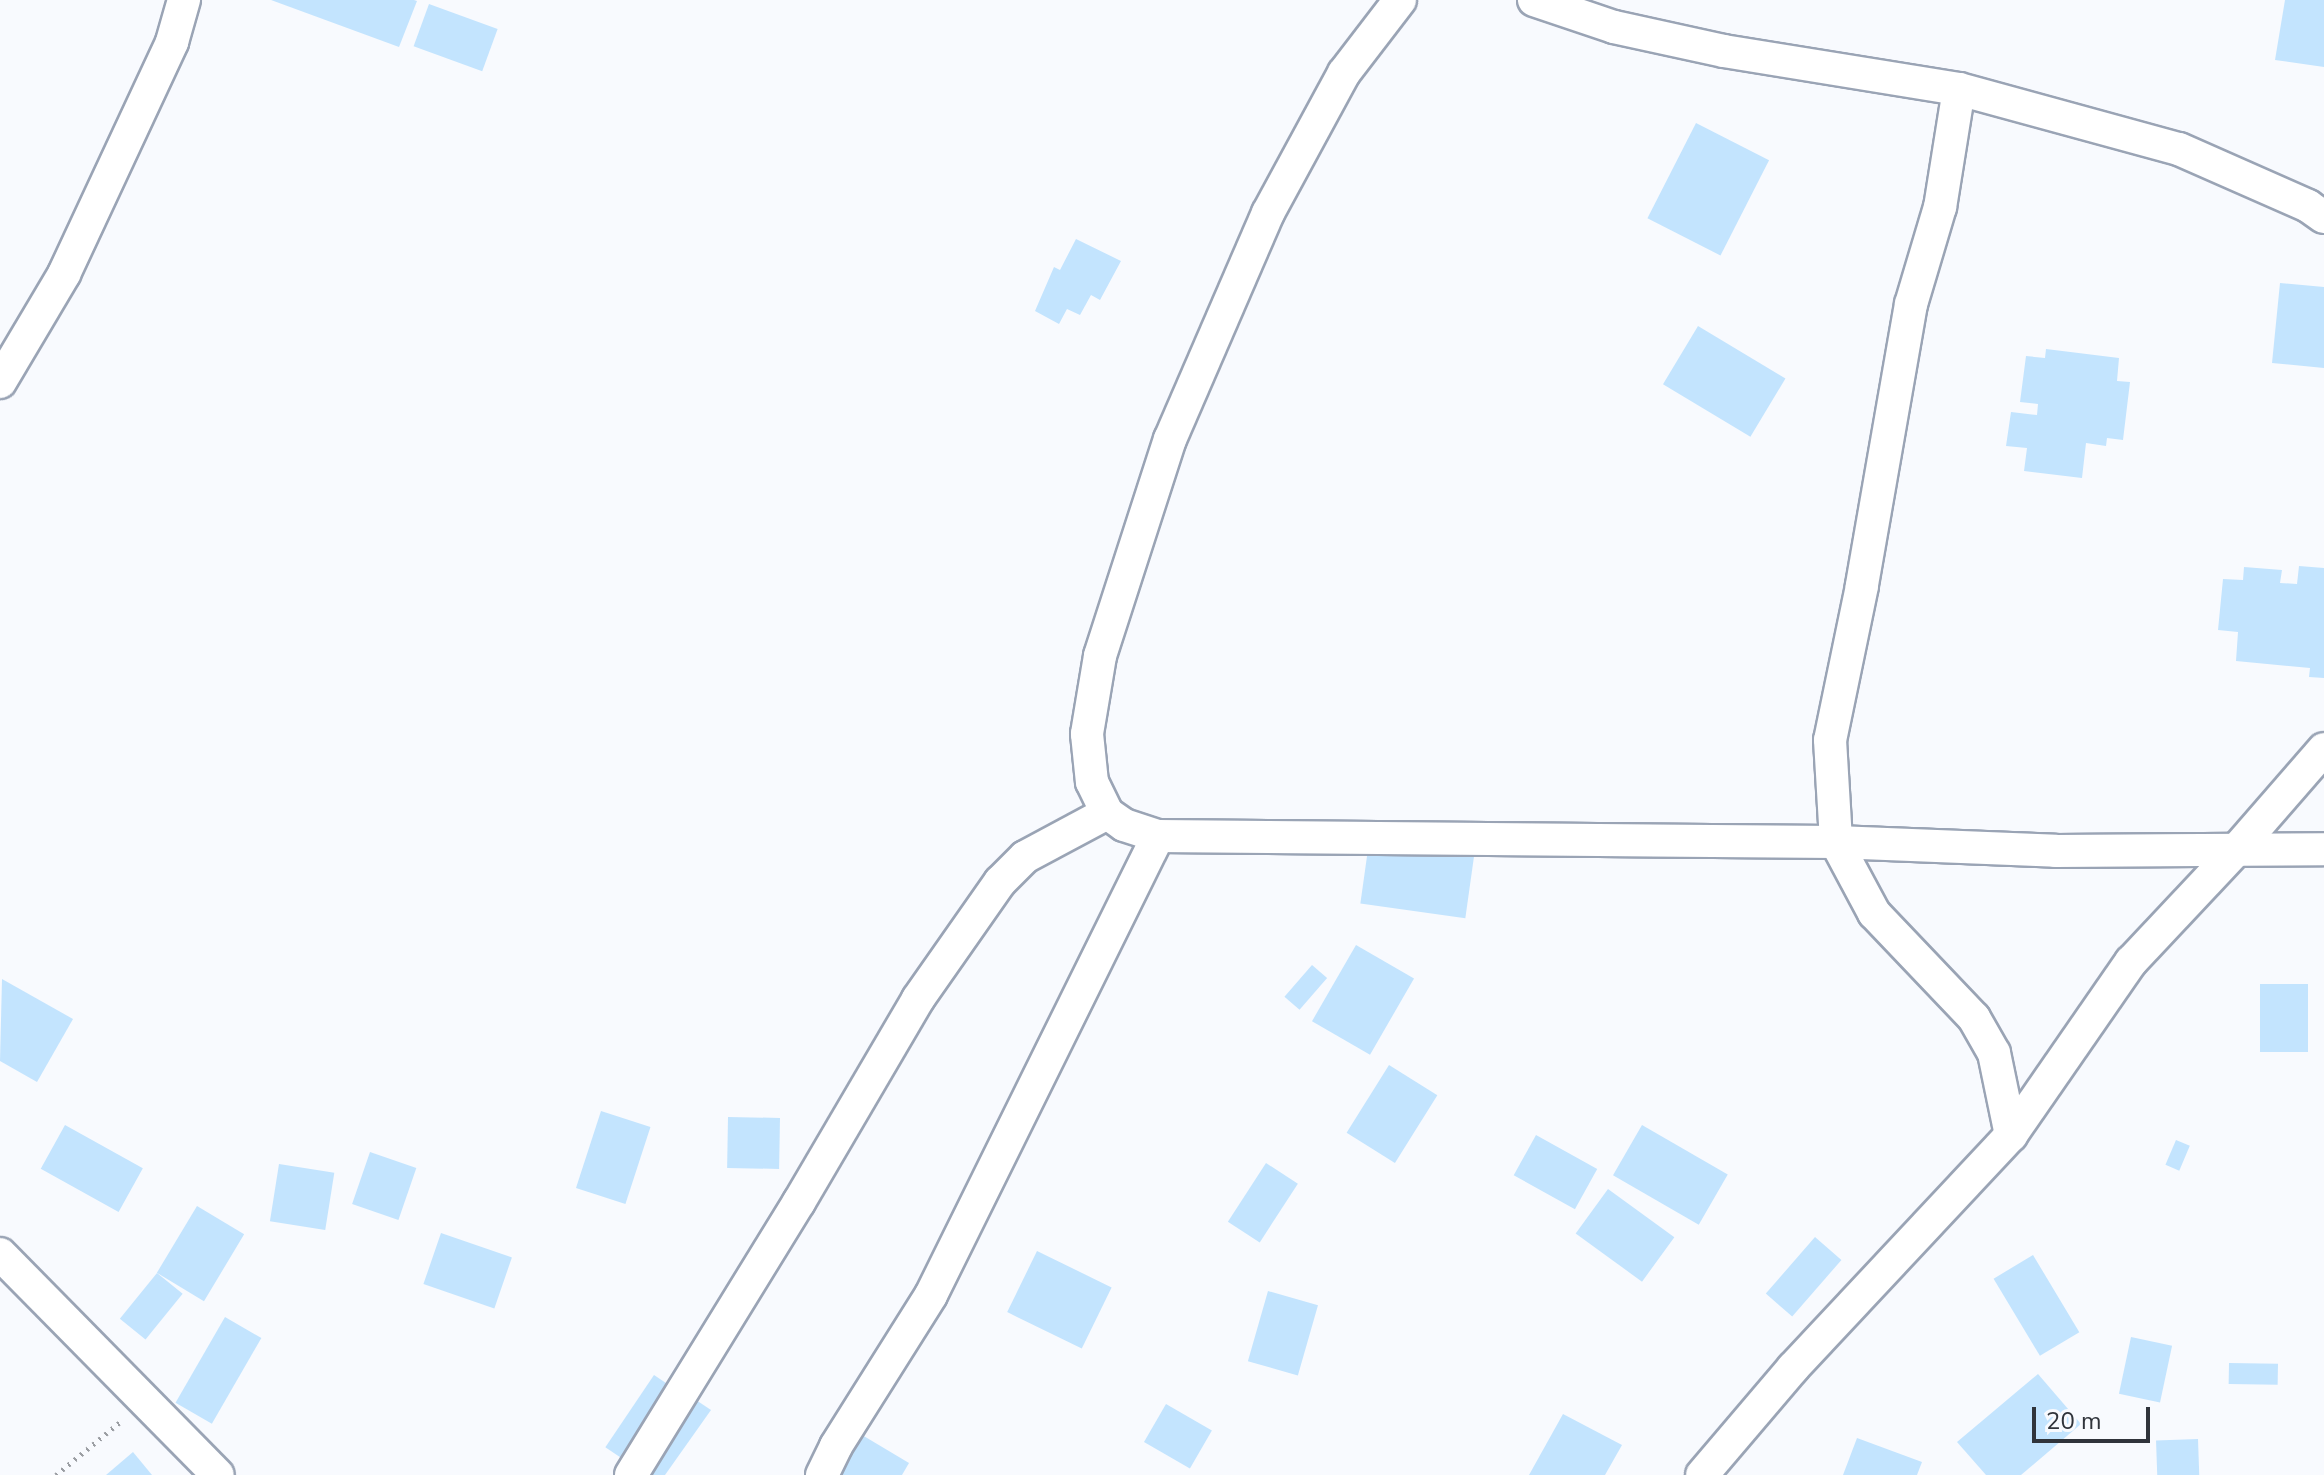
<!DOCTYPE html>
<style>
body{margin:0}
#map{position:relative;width:2324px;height:1475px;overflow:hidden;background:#f8fafe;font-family:"Nunito Sans",sans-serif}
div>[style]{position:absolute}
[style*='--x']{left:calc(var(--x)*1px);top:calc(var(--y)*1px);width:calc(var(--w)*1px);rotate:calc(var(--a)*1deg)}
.building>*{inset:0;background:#c3e4fe;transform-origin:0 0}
.path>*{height:5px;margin-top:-2.5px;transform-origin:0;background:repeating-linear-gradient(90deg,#9b9ea3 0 2px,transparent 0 8px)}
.roads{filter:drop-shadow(2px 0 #9aa4b5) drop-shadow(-2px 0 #9aa4b5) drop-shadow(0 2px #9aa4b5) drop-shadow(0 -2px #9aa4b5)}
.street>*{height:32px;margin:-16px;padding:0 16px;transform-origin:16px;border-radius:16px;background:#fff}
span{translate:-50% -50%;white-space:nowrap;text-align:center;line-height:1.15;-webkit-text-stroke:6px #f8fafe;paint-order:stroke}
.scale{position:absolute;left:2032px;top:1407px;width:118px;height:36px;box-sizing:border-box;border:4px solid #30343b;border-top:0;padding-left:10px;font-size:24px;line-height:28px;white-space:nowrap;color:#30343b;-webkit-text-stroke:6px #f8fafe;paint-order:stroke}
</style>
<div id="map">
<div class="building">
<i style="clip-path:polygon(271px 0,414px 0,417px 1px,399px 47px)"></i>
<i style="clip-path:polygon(2285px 0,2324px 0,2324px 67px,2275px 60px)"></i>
<i style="left:429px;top:4px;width:73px;height:45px;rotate:20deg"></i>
<i style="left:1696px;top:123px;width:82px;height:107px;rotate:27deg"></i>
<i style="clip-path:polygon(1076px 239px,1121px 261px,1100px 300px,1091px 295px,1080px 315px,1067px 309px,1059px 324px,1035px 311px,1054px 267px,1060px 270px)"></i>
<i style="clip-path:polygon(2280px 283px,2324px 287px,2324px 368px,2272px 363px)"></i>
<i style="left:1698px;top:326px;width:102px;height:68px;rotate:31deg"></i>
<i style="clip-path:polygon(2046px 349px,2119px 358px,2117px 381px,2130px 382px,2123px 440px,2107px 438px,2106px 446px,2086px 443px,2082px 478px,2024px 471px,2027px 448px,2006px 446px,2011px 412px,2037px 415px,2038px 404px,2020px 402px,2026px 356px,2045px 358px)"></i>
<i style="clip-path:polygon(2299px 566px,2324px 568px,2324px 678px,2309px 677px,2310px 668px,2236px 661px,2238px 632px,2218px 630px,2223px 579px,2243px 580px,2244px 567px,2282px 570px,2280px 583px,2297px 584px)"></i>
<i style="left:1369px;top:842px;width:106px;height:62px;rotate:8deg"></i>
<i style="left:1356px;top:945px;width:67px;height:88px;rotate:30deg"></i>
<i style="left:1312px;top:965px;width:20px;height:42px;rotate:41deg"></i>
<i style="clip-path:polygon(2px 979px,73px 1019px,37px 1082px,0 1061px)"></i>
<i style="left:2260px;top:984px;width:48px;height:68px"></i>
<i style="left:1389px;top:1065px;width:57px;height:80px;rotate:32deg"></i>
<i style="left:601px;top:1111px;width:52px;height:81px;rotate:18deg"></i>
<i style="left:728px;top:1117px;width:52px;height:51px;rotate:1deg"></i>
<i style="left:65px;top:1125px;width:89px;height:50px;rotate:29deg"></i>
<i style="left:1642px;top:1125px;width:99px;height:58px;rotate:30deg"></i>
<i style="left:1536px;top:1135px;width:70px;height:46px;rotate:29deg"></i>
<i style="left:2176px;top:1140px;width:15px;height:27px;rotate:23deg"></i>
<i style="left:370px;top:1152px;width:49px;height:55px;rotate:19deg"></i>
<i style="left:1266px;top:1163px;width:38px;height:70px;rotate:33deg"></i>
<i style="left:279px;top:1164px;width:56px;height:58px;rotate:9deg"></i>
<i style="left:1608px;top:1189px;width:82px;height:55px;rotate:36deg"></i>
<i style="left:197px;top:1206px;width:55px;height:78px;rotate:31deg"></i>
<i style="left:441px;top:1233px;width:75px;height:54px;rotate:19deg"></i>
<i style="left:1815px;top:1237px;width:35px;height:75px;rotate:41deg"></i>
<i style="left:1037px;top:1251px;width:83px;height:68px;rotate:26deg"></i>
<i style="left:2033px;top:1255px;width:90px;height:46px;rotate:59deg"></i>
<i style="left:157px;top:1273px;width:33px;height:59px;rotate:39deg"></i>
<i style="left:1268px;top:1291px;width:52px;height:73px;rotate:16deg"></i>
<i style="left:225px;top:1317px;width:42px;height:99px;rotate:30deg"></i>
<i style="left:2131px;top:1337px;width:42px;height:58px;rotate:12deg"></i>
<i style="left:2229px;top:1363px;width:49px;height:21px;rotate:1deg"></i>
<i style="clip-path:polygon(2038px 1374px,2081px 1424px,2021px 1475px,1986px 1475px,1957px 1442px)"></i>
<i style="left:654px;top:1375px;width:22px;height:87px;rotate:34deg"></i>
<i style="clip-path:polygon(693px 1398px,711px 1410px,665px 1475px,653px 1475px,643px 1468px)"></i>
<i style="left:1166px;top:1404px;width:53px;height:44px;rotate:30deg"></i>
<i style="clip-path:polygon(1563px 1414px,1622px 1445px,1605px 1475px,1529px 1475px)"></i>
<i style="clip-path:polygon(857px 1432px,909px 1463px,902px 1475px,831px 1475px)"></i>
<i style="clip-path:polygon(1857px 1438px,1922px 1462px,1917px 1475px,1843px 1475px)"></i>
<i style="left:2198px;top:1439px;width:36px;height:42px;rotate:88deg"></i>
<i style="clip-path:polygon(133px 1452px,152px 1475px,106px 1475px)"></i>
</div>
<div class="path">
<i style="--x:56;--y:1475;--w:83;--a:-39.6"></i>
</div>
<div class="roads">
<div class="street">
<i style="--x:1400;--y:0;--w:92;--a:127.5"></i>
<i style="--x:1344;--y:73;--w:159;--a:118.5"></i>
<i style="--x:1268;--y:213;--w:246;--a:113.4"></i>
<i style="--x:1170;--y:439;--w:228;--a:107.9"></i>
<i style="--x:1100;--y:656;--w:79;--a:99.5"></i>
<i style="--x:1087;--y:734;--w:48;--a:84.1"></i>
<i style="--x:1092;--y:782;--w:34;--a:64"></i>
<i style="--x:1107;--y:813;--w:21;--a:35"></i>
<i style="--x:1124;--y:825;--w:36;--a:18"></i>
<i style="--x:1158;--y:836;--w:678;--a:0.51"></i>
<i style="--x:1836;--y:842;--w:220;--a:2.3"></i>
<i style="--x:2056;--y:851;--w:268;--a:-0.4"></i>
<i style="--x:1534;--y:0;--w:84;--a:18.6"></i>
<i style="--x:1614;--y:27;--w:113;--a:12.3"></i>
<i style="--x:1724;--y:51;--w:238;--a:9.2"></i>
<i style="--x:1959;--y:89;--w:228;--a:15.3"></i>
<i style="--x:2179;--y:149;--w:141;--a:23.8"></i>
<i style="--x:2308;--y:206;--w:19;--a:35"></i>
<i style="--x:1959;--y:89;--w:120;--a:99.1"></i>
<i style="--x:1940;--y:207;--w:101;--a:106.6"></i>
<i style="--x:1911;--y:304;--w:286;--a:99.9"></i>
<i style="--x:1862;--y:586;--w:157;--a:101.7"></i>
<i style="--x:1830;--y:740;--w:102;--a:86.6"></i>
<i style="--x:1836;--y:842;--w:81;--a:61.8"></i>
<i style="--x:1874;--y:913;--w:145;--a:46.4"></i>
<i style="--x:1974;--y:1018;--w:40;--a:60.3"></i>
<i style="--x:1994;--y:1053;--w:84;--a:78.3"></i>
<i style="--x:0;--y:382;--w:126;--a:-59.3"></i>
<i style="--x:64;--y:274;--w:256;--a:-65"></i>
<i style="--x:172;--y:42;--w:44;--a:-74.1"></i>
<i style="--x:0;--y:1254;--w:310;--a:45.4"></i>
<i style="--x:631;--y:1475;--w:321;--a:-58.4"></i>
<i style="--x:799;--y:1202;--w:235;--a:-59.6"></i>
<i style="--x:918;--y:999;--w:143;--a:-55"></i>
<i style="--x:1000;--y:882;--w:35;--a:-45"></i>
<i style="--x:1025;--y:857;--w:93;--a:-28.2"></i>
<i style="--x:822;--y:1475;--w:32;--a:-64"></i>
<i style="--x:836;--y:1446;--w:178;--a:-57.8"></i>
<i style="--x:931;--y:1295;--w:512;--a:-63.69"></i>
<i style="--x:1702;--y:1475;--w:140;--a:-49.6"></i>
<i style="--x:1793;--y:1368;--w:319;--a:-46.9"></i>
<i style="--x:2011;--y:1135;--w:211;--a:-55.3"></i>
<i style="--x:2131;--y:962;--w:156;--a:-46.8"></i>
<i style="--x:2238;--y:848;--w:131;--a:-49"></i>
</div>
</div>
<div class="scale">20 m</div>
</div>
